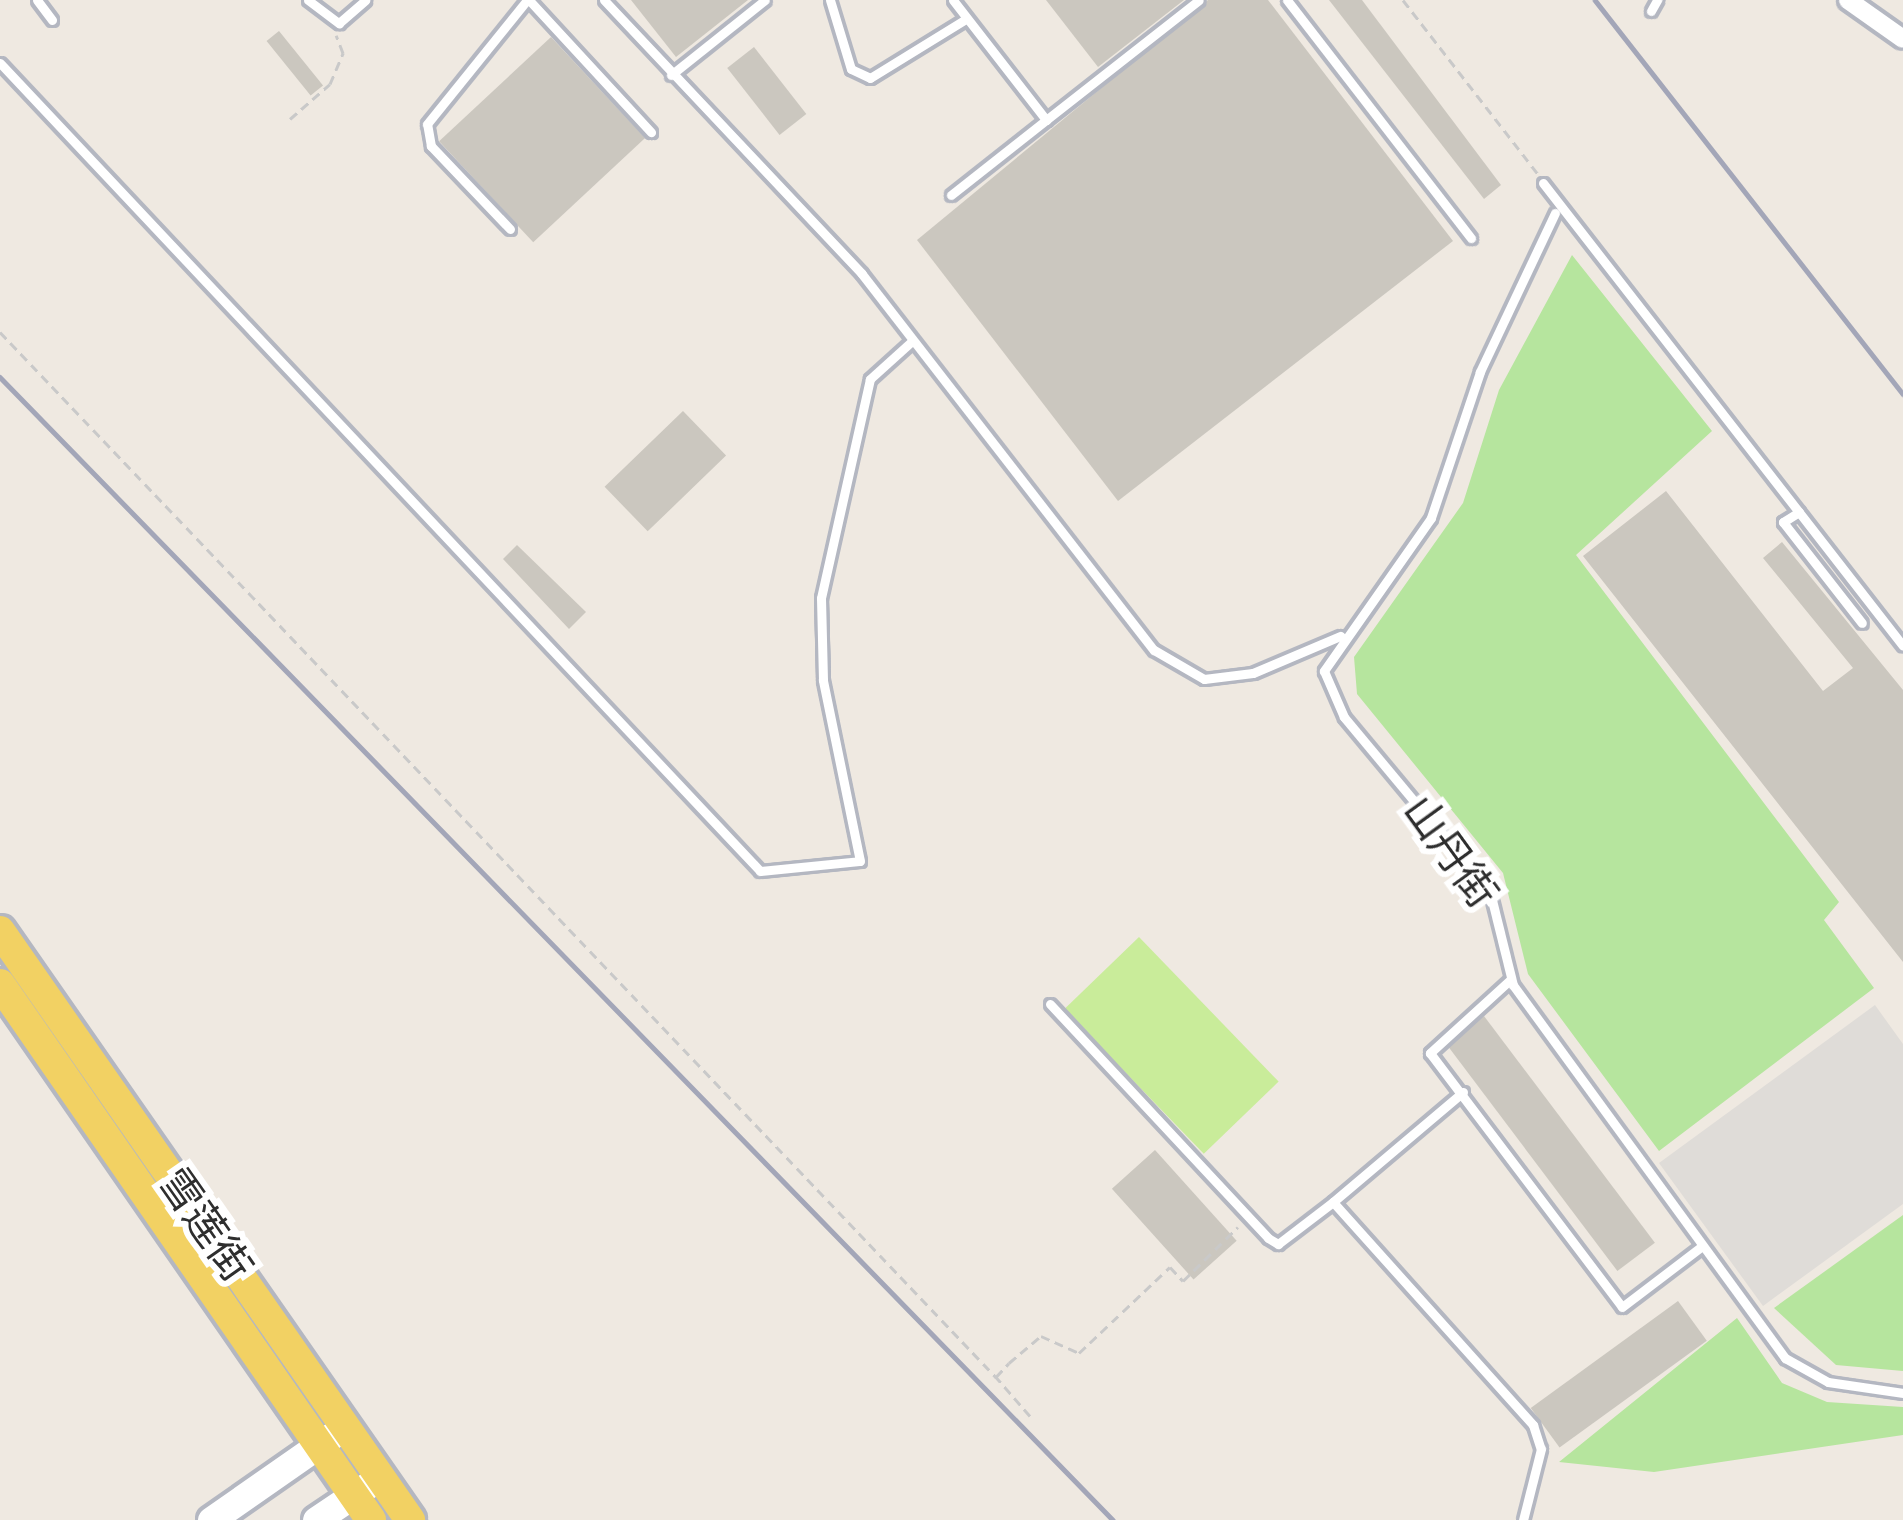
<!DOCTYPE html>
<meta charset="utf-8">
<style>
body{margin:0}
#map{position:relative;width:1903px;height:1520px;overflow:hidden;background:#efe9e1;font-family:Helvetica,"Noto Sans SC",sans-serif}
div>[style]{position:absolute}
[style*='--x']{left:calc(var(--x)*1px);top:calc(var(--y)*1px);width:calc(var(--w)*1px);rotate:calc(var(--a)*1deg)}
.green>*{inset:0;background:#b6e59e}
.pitch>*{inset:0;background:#c9ec9a;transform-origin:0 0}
.plaza>*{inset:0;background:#dfdcd8}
.building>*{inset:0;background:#cbc7bf;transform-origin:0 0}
.path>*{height:3px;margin-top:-1.5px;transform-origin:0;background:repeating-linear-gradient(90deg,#c9c9c9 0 9px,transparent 0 15px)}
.roads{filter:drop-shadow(3px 0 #b4b7c1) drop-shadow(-3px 0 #b4b7c1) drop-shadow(0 3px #b4b7c1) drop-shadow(0 -3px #b4b7c1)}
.lane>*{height:9px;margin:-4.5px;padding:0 4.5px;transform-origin:4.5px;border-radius:4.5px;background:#fff}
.street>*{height:18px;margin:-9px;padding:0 9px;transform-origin:9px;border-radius:9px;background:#fff}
.secondary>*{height:27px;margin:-13.5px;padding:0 13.5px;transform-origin:13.5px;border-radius:13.5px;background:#fff}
.primary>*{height:30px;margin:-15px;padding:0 15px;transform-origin:15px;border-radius:15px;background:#f2d163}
.rail>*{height:4.5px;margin:-2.25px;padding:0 2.25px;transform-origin:2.25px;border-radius:2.25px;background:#a3a6b8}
span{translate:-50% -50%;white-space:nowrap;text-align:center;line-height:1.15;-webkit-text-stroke:12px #fff;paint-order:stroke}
.street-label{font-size:42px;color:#2e2e2e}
</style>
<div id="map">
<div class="green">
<i style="clip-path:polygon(1572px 255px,1712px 431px,1576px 555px,1839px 902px,1824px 920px,1874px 988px,1659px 1151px,1528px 974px,1503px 873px,1357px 694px,1354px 657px,1463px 503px,1499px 390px)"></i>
<i style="clip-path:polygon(1903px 1215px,1903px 1371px,1836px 1365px,1774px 1308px)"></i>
<i style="clip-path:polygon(1737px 1318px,1782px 1383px,1827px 1402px,1903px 1407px,1903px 1435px,1654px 1472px,1559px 1462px)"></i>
</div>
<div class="pitch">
<i style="left:1139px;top:937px;width:201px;height:104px;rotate:46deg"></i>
</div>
<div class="plaza">
<i style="clip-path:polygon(1875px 1005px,1903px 1044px,1903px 1204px,1763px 1306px,1659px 1163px)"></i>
</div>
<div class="building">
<i style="clip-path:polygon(631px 0,748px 0,676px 57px)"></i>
<i style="clip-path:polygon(1046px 0,1184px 0,1098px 67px)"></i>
<i style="clip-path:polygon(1208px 0,1268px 0,1453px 241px,1118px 501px,917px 240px)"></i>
<i style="clip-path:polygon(1329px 0,1362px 0,1501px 185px,1484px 199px)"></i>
<i style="left:279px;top:31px;width:70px;height:16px;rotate:51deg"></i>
<i style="left:551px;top:37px;width:138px;height:153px;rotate:47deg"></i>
<i style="left:754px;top:47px;width:85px;height:34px;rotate:52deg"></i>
<i style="left:683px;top:411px;width:62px;height:109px;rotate:46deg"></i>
<i style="clip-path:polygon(1666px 491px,1823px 691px,1853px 668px,1763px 558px,1782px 542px,1903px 690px,1903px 962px,1583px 556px)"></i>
<i style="clip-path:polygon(517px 545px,586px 612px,569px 629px,503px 559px)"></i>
<i style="left:1484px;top:1016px;width:284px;height:47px;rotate:53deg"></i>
<i style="left:1155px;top:1150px;width:122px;height:58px;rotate:48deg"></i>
<i style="left:1678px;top:1301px;width:49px;height:182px;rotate:54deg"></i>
</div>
<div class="path">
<i style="--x:1403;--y:0;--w:220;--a:52.2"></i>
<i style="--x:290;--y:119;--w:53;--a:-41.2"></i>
<i style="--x:330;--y:84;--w:34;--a:-67"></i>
<i style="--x:343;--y:53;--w:19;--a:-111"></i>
<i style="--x:0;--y:332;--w:1444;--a:46.38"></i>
<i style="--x:1030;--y:1416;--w:52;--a:-131.1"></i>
<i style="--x:996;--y:1377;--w:19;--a:-47"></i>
<i style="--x:1009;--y:1363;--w:42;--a:-40.2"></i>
<i style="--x:1041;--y:1336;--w:42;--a:24.1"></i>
<i style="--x:1079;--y:1353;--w:125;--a:-43.4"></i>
<i style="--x:1170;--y:1267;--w:19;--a:47"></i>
<i style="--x:1183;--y:1281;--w:77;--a:-44.5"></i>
</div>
<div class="roads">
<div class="lane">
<i style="--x:37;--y:0;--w:25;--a:53"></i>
<i style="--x:308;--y:0;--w:39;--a:37"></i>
<i style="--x:339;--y:23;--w:35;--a:-41"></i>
<i style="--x:529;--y:0;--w:180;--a:47.3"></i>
<i style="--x:604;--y:0;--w:376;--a:46.7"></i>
<i style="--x:862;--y:274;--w:476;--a:52.2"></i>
<i style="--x:1154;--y:650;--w:58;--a:30.1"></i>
<i style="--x:1204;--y:679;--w:49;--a:-7"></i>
<i style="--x:1253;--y:673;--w:95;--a:-23"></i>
<i style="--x:830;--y:0;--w:72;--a:73.1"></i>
<i style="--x:851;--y:69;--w:21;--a:25"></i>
<i style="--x:870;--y:78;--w:113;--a:-31.6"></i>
<i style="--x:953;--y:0;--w:152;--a:52.2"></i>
<i style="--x:1046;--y:120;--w:194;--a:-38.1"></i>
<i style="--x:1287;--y:0;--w:301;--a:52.3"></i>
<i style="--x:1651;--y:11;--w:13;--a:-61"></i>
<i style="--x:0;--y:63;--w:1109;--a:46.75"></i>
<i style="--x:760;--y:871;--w:100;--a:-5.7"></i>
<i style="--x:860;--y:861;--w:185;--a:-101.6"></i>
<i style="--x:823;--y:680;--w:82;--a:-91.4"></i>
<i style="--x:821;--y:598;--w:224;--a:-77.4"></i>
<i style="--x:870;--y:379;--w:57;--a:-42.1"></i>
<i style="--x:671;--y:75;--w:120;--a:-38.6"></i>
<i style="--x:1543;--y:183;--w:586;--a:52.13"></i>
<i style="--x:951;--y:195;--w:121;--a:-38.3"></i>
<i style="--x:1555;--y:213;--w:176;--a:115.3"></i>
<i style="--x:1480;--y:372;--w:154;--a:108.6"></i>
<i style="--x:1431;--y:518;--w:187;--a:125"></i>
<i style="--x:1324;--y:671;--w:50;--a:66.5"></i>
<i style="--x:1344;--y:717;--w:228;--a:50.2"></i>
<i style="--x:1490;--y:892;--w:96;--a:76.1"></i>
<i style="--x:1513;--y:985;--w:462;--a:53.9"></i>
<i style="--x:1785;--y:1358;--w:49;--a:29.2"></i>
<i style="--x:1828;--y:1382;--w:76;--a:8.3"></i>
<i style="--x:510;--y:229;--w:115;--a:-133.6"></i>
<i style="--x:431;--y:146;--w:22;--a:-100"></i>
<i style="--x:427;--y:124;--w:159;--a:-51.1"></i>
<i style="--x:1799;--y:512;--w:19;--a:148"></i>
<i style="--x:1783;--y:522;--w:128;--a:52"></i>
<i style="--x:1511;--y:979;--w:110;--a:137.6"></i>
<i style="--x:1430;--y:1053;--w:318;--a:52.9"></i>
<i style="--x:1622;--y:1307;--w:101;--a:-37.3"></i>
<i style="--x:1050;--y:1004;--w:320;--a:47"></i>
<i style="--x:1268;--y:1238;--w:12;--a:31"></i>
<i style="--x:1278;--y:1244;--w:69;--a:-37.4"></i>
<i style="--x:1463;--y:1092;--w:170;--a:139.8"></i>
<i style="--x:1333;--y:1202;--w:300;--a:48.1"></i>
<i style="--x:1533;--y:1425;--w:25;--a:72"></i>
<i style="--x:1541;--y:1449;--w:73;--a:104.2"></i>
</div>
<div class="street">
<i style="--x:1848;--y:0;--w:67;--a:35.3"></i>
</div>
<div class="secondary">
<i style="--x:211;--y:1520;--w:154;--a:-34.9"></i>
<i style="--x:316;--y:1520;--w:77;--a:-33.9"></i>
</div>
<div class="primary">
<i style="--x:0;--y:931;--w:718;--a:55.16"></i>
<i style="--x:0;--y:984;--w:652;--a:55.31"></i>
</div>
</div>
<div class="rail">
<i style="--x:1595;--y:0;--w:500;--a:51.98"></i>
<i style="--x:0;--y:377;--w:1595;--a:45.76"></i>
</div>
<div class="street-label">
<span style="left:1450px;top:852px;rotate:54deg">山丹街</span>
<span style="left:205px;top:1225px;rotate:55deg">雪莲街</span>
</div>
</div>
